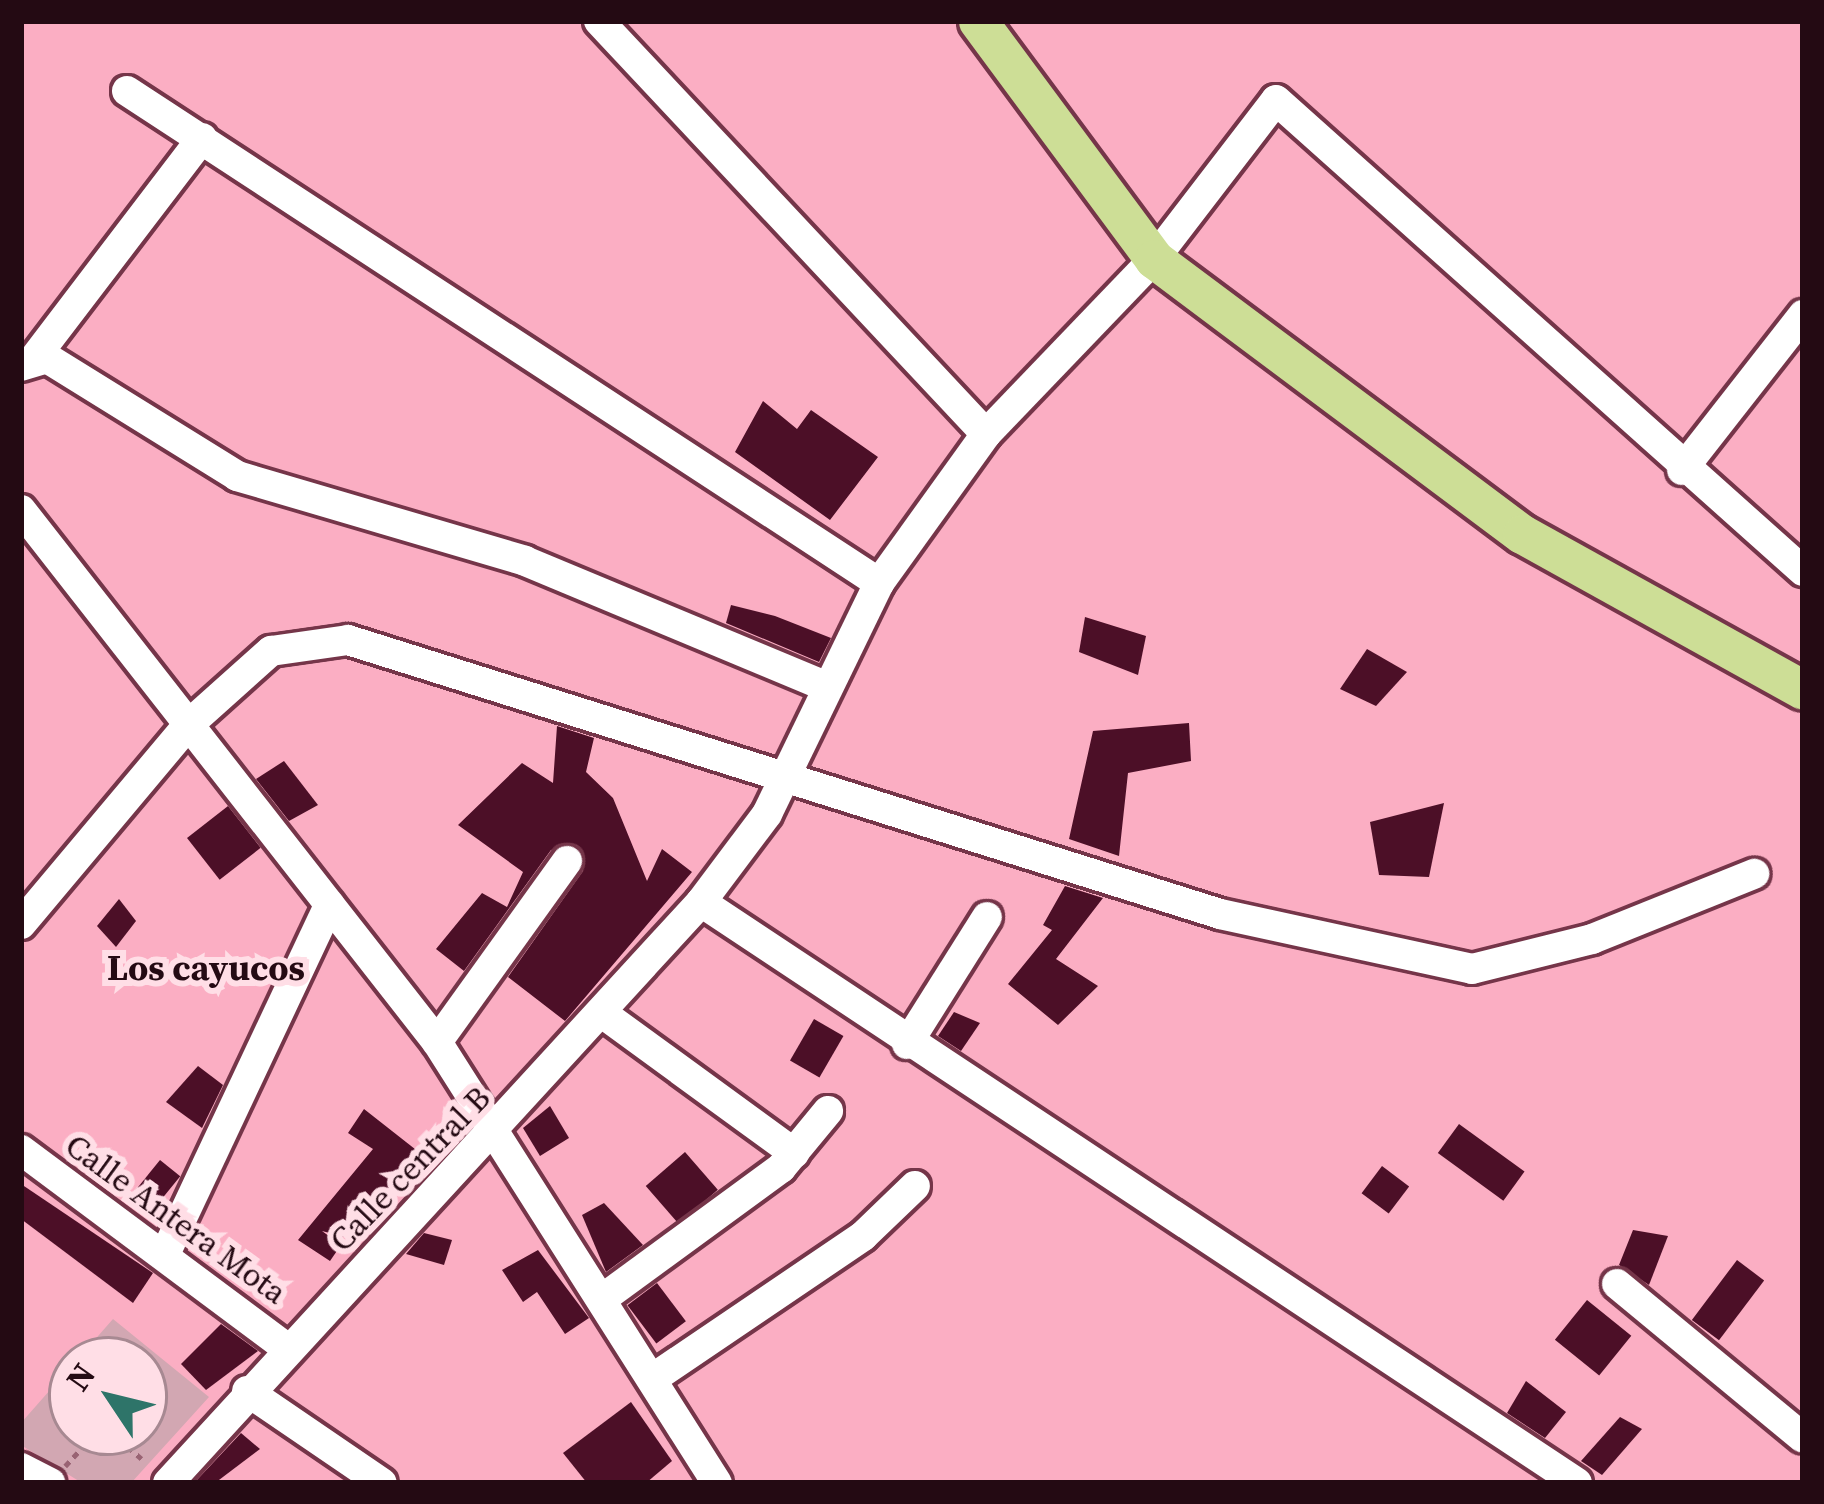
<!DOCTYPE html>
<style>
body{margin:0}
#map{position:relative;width:1824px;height:1504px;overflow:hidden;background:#fbaec3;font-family:"Source Serif 4",serif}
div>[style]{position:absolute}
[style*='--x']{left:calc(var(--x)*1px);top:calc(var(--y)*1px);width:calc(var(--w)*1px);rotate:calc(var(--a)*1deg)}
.green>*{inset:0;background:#d2a7b2}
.building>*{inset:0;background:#4c0f27;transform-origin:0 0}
.path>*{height:4.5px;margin-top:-2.25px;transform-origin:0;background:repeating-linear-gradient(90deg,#996373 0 6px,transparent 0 12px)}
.roads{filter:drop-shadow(3px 0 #753549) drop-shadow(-3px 0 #753549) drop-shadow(0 3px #753549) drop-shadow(0 -3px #753549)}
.minor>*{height:30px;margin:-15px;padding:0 15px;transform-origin:15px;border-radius:15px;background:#fff}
.major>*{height:39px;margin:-19.5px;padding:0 19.5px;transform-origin:19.5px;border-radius:19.5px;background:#cdde96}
span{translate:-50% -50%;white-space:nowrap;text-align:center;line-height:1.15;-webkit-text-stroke:12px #ffdee6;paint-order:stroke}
.street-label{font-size:33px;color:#240a13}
.neighbourhood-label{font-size:36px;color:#240a13;font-weight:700}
.frame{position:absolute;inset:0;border:24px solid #240a13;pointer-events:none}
.north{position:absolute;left:48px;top:1336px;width:120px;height:120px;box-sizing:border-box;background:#ffdee6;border:3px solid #a78992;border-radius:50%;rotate:305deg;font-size:33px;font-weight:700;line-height:48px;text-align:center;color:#240a13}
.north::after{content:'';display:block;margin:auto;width:42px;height:54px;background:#2e7469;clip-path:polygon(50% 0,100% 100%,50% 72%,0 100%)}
</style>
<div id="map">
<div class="green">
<i style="clip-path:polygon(113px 1319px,209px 1397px,131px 1483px,82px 1483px,21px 1445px,21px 1423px,72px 1365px,72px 1432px,144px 1432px,144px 1360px,77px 1360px)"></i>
</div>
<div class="building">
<i style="clip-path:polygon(763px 401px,797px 429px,811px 410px,878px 457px,830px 520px,735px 452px)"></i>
<i style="clip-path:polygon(731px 605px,775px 616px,831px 638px,819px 662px,726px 623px)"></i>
<i style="clip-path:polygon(1085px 617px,1146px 636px,1138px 675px,1079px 652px)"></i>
<i style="clip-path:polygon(1367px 649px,1407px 672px,1376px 706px,1340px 689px)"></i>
<i style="clip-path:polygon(1189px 723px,1191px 761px,1128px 773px,1119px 856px,1069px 839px,1093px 731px)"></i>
<i style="clip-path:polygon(557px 726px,594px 738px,586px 772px,613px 798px,647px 881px,662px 849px,692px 872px,565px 1021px,508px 977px,583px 871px,577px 845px,551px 850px,464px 971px,436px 949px,482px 893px,507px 907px,523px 872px,458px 825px,522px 763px,553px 783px)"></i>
<i style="clip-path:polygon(284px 761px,318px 805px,289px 821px,256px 779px)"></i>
<i style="clip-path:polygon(1444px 803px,1429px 877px,1379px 875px,1370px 822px)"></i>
<i style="left:228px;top:806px;width:53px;height:52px;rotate:52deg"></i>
<i style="clip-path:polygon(1065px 886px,1103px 898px,1056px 959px,1098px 986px,1058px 1025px,1008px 984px,1052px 930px,1043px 925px)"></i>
<i style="clip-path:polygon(119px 899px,136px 921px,116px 947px,97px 926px)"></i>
<i style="clip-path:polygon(954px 1012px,980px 1023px,961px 1051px,938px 1036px)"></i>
<i style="left:814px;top:1019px;width:34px;height:48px;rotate:30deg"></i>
<i style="clip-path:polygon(198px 1066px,223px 1085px,202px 1128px,166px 1102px)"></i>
<i style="clip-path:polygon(550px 1106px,569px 1138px,540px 1156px,523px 1128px)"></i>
<i style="clip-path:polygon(364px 1109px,420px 1153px,345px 1237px,322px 1231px,341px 1245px,330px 1261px,298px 1240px,373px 1149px,348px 1133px)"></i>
<i style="left:1459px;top:1124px;width:81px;height:36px;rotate:36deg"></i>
<i style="left:685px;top:1152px;width:50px;height:52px;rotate:49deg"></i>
<i style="left:160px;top:1160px;width:26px;height:37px;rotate:39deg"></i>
<i style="left:1382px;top:1166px;width:34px;height:34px;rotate:37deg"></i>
<i style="clip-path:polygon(21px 1184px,153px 1273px,133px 1303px,21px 1219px)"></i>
<i style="clip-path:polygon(604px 1203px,643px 1245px,606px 1272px,582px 1215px)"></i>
<i style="clip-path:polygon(1633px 1230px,1668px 1236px,1649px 1285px,1619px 1265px)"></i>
<i style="clip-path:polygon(424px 1233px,452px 1240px,444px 1265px,406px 1254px)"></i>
<i style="clip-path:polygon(538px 1250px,589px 1318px,565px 1334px,537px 1292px,523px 1302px,502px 1270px)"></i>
<i style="left:1737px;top:1260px;width:34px;height:75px;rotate:37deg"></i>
<i style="left:657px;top:1283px;width:48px;height:37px;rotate:53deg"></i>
<i style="left:1587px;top:1300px;width:57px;height:51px;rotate:39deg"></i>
<i style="clip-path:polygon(221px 1324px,258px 1351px,206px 1390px,181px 1364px)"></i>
<i style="clip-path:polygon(1526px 1381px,1566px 1412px,1545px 1438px,1507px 1413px)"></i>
<i style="clip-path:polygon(631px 1402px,672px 1461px,646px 1483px,587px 1483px,563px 1453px)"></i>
<i style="clip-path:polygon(1620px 1417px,1642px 1429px,1602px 1475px,1581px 1461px)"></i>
<i style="clip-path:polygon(241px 1433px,260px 1449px,215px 1483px,194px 1483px)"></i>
</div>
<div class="path">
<i style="--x:144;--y:1378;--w:11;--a:-49"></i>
<i style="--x:58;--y:1380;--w:18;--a:41"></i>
<i style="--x:87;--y:1432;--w:20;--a:41"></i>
<i style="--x:102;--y:1445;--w:25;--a:-32"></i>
<i style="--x:119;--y:1439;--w:30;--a:41"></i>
<i style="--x:65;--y:1466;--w:37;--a:-47"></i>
</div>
<div class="roads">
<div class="minor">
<i style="--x:599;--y:21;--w:566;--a:46.86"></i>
<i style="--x:127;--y:91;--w:899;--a:33.19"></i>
<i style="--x:36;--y:356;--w:274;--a:-52.7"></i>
<i style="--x:21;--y:366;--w:27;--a:-17"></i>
<i style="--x:47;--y:358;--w:224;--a:31.8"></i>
<i style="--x:237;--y:476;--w:300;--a:16.4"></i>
<i style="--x:525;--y:561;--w:326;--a:22.6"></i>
<i style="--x:1682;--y:470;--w:197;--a:-52"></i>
<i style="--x:21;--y:510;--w:675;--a:51.98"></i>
<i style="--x:437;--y:1042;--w:522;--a:57.59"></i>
<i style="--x:701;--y:902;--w:1051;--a:33.55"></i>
<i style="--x:21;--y:924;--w:258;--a:-50"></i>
<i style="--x:187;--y:726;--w:113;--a:-41.8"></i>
<i style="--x:271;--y:651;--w:78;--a:-8.1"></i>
<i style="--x:348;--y:640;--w:914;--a:17.44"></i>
<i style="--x:1220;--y:914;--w:258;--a:12.3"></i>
<i style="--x:1472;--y:969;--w:124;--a:-14"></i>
<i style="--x:1592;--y:939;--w:175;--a:-21.9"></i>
<i style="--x:602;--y:1013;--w:238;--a:36.1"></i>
<i style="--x:437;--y:1042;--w:223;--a:-54.3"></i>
<i style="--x:907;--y:1044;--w:150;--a:-57.8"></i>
<i style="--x:21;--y:1150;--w:332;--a:36.7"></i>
<i style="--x:165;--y:1254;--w:386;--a:-64.8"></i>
<i style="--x:1617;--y:1284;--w:241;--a:39.6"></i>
<i style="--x:602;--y:1299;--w:222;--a:-36.2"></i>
<i style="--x:781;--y:1168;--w:74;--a:-50.5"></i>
<i style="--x:652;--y:1379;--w:255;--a:-34.1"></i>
<i style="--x:863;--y:1236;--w:72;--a:-43.9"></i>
<i style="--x:247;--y:1391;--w:163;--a:34.3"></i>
<i style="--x:21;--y:1468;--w:33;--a:27"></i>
<i style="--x:168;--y:1483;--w:788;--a:-47.47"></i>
<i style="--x:701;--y:902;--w:110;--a:-53.1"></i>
<i style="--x:767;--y:814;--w:257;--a:-64.1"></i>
<i style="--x:879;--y:583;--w:183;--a:-54.3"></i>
<i style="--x:986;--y:434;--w:243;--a:-46.2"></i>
<i style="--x:1154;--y:259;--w:200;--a:-52.5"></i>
<i style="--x:1276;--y:100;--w:707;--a:41.79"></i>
</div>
<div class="major">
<i style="--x:978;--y:21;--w:296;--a:53.5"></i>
<i style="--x:1154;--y:259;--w:459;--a:36.8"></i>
<i style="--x:1522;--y:534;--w:321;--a:29"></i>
</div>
</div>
<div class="street-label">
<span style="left:410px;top:1169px;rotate:-46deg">Calle central B</span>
<span style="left:176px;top:1219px;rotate:36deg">Calle Antera Mota</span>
</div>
<div class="neighbourhood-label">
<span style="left:206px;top:968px">Los cayucos</span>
</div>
<div class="frame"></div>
<div class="north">N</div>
</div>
